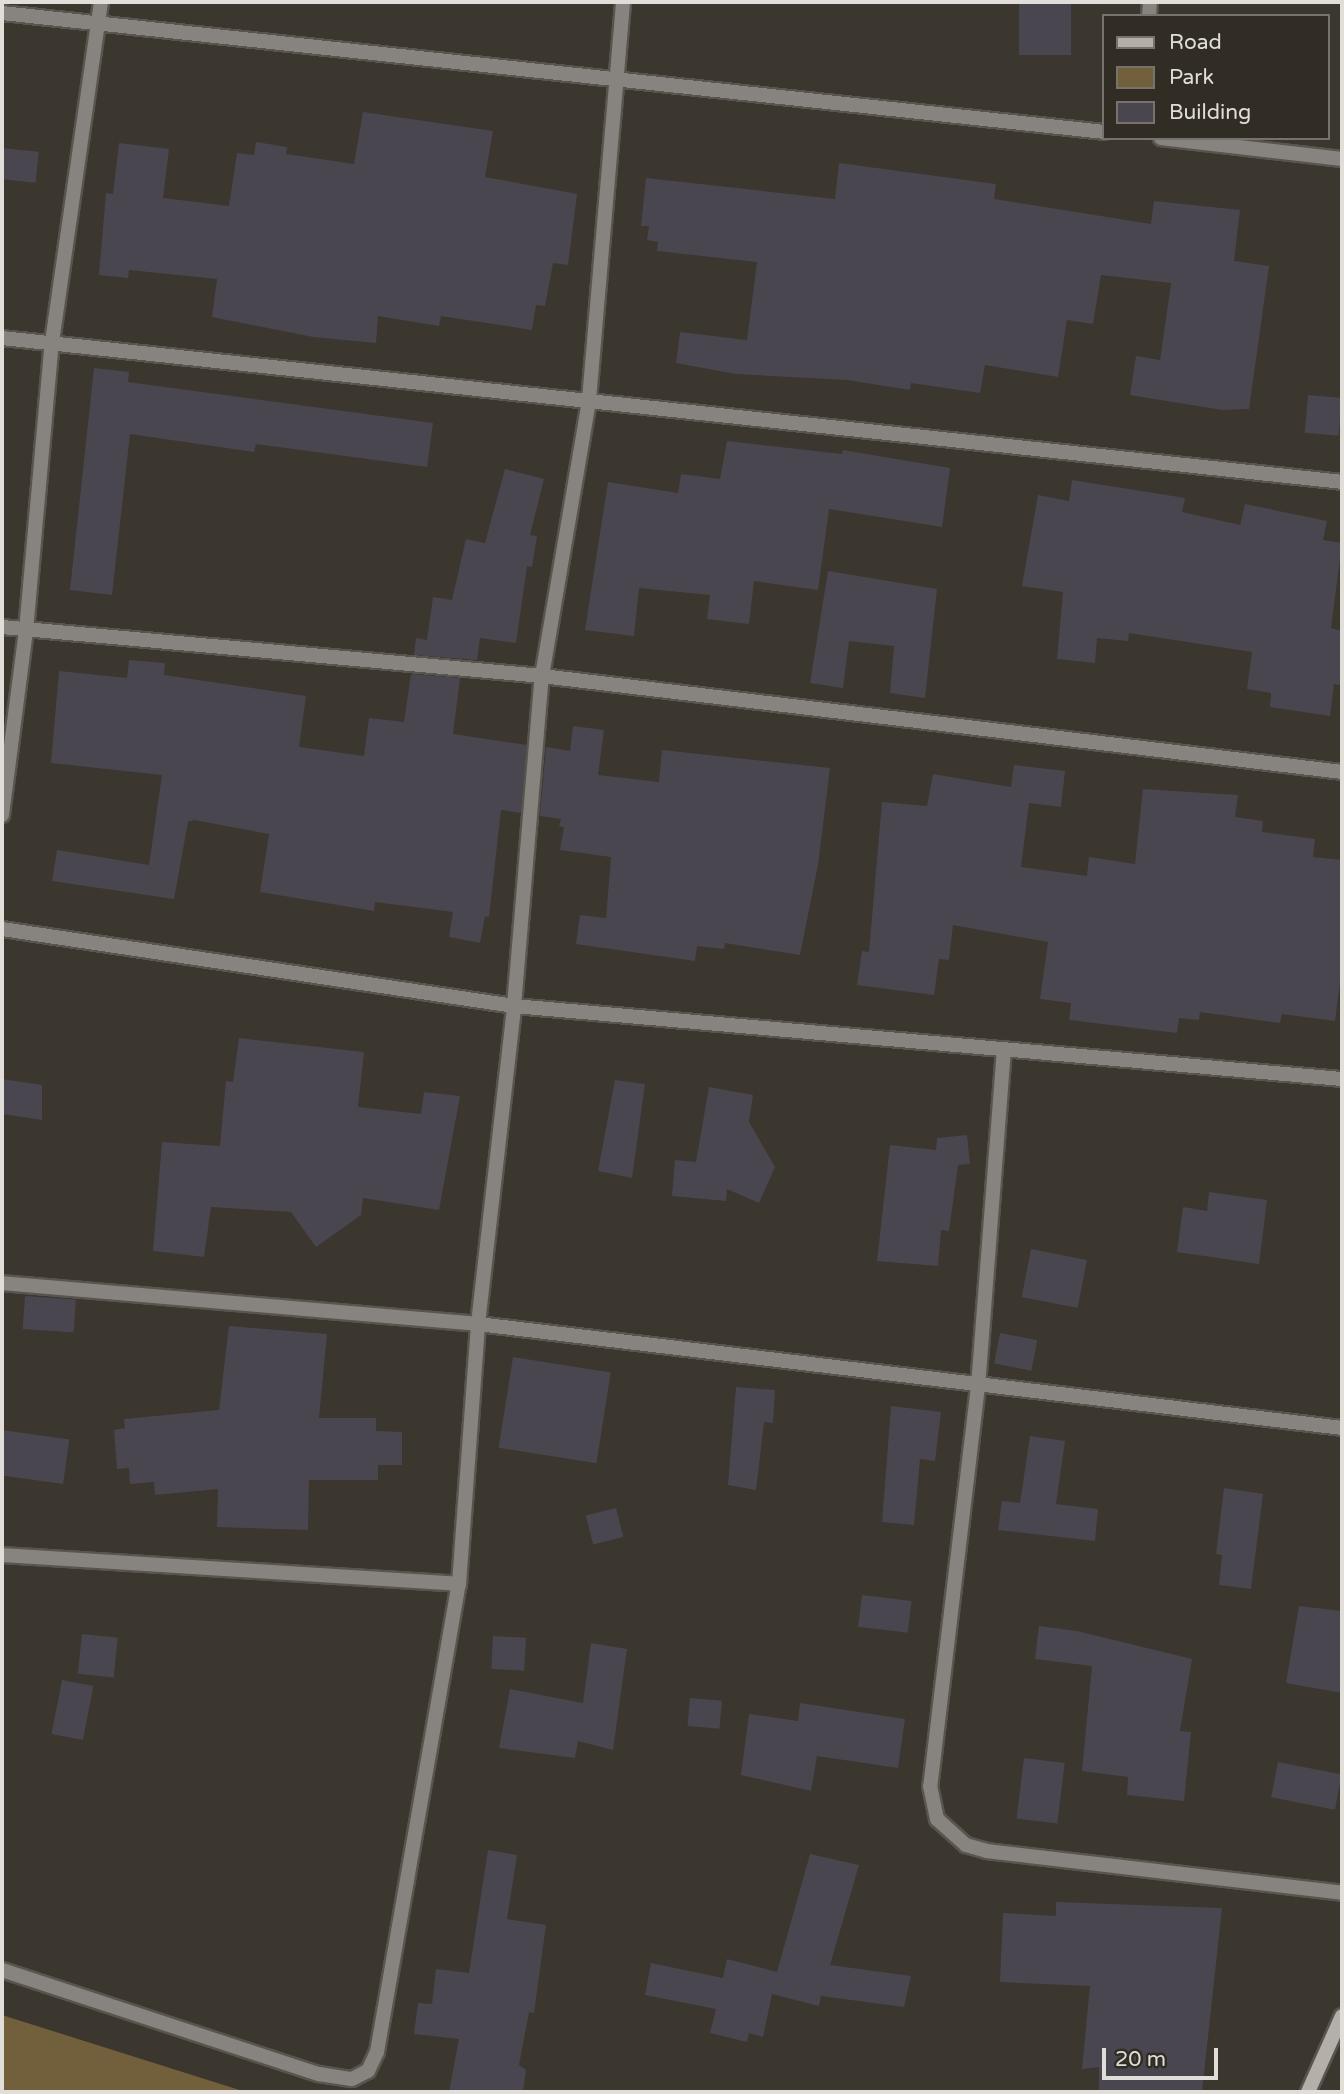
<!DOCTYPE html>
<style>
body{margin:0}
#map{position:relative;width:1344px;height:2094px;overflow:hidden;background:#3b362e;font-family:"Varela Round",sans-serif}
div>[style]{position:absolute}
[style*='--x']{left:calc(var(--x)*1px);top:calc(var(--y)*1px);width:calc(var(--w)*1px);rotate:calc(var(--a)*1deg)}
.green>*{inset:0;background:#725f3b}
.building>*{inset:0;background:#4a4650;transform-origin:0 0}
.roads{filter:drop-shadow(2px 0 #59544d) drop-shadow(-2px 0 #59544d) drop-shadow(0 2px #59544d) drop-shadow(0 -2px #59544d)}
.street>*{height:14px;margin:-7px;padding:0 7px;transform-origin:7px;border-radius:7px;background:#878480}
.secondary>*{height:14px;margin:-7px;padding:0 7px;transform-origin:7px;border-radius:7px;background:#b4b0a9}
span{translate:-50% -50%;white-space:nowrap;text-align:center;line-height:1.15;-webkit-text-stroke:5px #312c24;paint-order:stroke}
.frame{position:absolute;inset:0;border:4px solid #e1ded9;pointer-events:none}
.legend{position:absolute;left:1102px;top:14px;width:228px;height:126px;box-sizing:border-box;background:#312c24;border:2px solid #77736c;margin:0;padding:9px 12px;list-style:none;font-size:21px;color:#e1ded9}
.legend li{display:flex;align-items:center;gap:14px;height:35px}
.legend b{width:35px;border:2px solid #77736c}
.scale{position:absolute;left:1102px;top:2048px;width:116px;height:32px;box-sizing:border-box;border:4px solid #e1ded9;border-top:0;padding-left:9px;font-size:21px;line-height:24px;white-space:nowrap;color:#e1ded9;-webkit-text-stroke:5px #312c24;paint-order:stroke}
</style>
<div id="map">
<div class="green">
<i style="clip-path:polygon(2px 2015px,246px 2092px,2px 2092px)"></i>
</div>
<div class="building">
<i style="left:1019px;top:2px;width:52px;height:53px"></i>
<i style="clip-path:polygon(363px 112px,493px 131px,485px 177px,577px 194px,568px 265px,553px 263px,545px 306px,536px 305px,532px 330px,441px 316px,439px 326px,378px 316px,376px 343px,313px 337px,212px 317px,217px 279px,129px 270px,128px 278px,99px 275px,106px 193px,113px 194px,119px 143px,169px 149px,163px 198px,229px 206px,237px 153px,254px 155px,256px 142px,287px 147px,286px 154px,354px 164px)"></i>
<i style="left:2px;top:148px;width:37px;height:31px;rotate:6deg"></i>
<i style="clip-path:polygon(839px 163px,996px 184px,994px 199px,1151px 224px,1154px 201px,1240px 210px,1234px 261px,1269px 266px,1249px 409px,1222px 410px,1130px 395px,1136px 356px,1160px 360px,1171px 283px,1101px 275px,1093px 324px,1067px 320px,1058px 377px,985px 365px,980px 393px,911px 383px,910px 390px,847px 380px,736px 374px,676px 363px,680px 332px,747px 340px,757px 262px,657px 251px,658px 242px,647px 240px,649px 226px,641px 226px,646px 178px,835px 199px)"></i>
<i style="clip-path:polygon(94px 368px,129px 372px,128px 382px,433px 423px,427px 467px,256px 444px,254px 452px,130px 434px,112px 595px,70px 590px)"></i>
<i style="left:1308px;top:395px;width:34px;height:38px;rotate:5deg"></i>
<i style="clip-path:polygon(727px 441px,842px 454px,843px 450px,950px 468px,942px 527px,829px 509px,818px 590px,754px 581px,749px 624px,707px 619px,710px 595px,639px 588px,634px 636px,585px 630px,608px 482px,678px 493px,681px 474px,720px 479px)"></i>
<i style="clip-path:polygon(505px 469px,544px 479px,530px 535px,537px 536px,532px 567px,527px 566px,516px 643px,480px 638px,477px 660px,414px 655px,416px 638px,427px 640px,433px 597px,452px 600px,466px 539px,485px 543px)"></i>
<i style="clip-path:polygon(1072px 480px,1185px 498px,1182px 512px,1240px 525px,1245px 504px,1327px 521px,1323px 540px,1342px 543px,1331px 628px,1342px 631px,1342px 686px,1334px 684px,1330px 716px,1270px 707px,1271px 693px,1247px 689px,1252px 652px,1129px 633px,1128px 641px,1097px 638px,1095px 663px,1057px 659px,1063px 592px,1022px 586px,1038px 495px,1069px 501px)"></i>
<i style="clip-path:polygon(828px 571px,937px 589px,925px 698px,890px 693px,894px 646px,849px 641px,843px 688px,810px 683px)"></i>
<i style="clip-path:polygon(129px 660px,165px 663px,164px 675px,306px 696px,299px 747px,364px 756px,369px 718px,404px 722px,411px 674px,460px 678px,453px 734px,527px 745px,521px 813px,501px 810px,489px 917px,485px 916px,480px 943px,449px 937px,453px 912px,375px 902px,374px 911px,260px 892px,269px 834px,194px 820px,188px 822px,174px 899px,52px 881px,57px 850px,149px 865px,162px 775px,51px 763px,59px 671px,127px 678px)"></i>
<i style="clip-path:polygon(573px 726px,604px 730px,598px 775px,659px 782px,662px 750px,830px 768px,818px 865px,800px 955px,725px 943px,724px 949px,697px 946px,695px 961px,576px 944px,580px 915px,606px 918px,611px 857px,560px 850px,564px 827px,559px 826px,561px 819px,540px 816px,546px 747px,570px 751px)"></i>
<i style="clip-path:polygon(1014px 765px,1065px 771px,1061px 807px,1029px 803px,1021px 867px,1087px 876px,1089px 857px,1135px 864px,1143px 789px,1238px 795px,1235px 817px,1263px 821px,1262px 832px,1315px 839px,1313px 857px,1342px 860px,1342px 967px,1335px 1021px,1282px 1014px,1280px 1023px,1200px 1012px,1199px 1020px,1179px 1018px,1177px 1033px,1069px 1020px,1071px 1003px,1040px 999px,1048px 942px,953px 925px,949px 960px,939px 959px,934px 995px,857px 985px,862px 951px,869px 952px,882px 802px,927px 806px,933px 774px,1011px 787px)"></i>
<i style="clip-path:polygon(239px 1038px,364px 1052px,358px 1107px,421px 1114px,424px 1092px,460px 1096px,439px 1210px,363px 1198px,361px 1215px,316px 1247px,291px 1212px,211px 1207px,204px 1257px,153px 1251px,162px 1142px,220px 1146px,226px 1081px,233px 1082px)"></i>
<i style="clip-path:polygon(2px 1079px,42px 1085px,42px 1120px,2px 1114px)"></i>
<i style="clip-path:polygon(615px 1080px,645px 1084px,632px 1178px,598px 1171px)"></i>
<i style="clip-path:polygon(709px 1087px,753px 1095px,749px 1122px,775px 1167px,759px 1203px,727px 1189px,726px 1201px,672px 1196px,675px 1160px,696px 1162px)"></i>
<i style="clip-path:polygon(967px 1135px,970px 1164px,958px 1165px,949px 1231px,941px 1230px,938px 1266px,877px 1261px,890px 1145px,936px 1150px,937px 1138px)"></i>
<i style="clip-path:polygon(1209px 1192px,1267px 1200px,1259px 1264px,1177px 1252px,1183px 1207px,1207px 1211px)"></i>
<i style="left:1031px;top:1249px;width:57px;height:49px;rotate:11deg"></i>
<i style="left:25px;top:1296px;width:51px;height:33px;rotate:4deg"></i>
<i style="clip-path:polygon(229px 1326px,327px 1334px,319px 1418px,376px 1418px,376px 1431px,402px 1432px,402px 1465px,378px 1465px,378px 1480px,309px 1480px,308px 1530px,217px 1527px,218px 1489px,155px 1495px,154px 1482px,130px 1484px,129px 1468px,117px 1469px,114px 1430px,125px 1428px,124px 1419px,219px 1410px)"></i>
<i style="left:1000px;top:1333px;width:38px;height:31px;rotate:11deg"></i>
<i style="left:513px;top:1357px;width:99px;height:92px;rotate:9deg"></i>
<i style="clip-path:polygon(736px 1387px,775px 1390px,773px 1423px,764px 1422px,756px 1490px,728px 1485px)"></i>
<i style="clip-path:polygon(891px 1406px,941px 1412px,935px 1461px,920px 1459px,914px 1525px,882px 1522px)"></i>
<i style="left:2px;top:1430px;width:68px;height:45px;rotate:8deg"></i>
<i style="clip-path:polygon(1030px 1436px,1065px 1441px,1056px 1504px,1098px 1509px,1095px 1541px,998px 1530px,1002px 1501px,1020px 1503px)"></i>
<i style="clip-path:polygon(1224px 1488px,1263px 1494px,1251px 1589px,1219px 1585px,1222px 1555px,1216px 1554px)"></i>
<i style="left:616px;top:1508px;width:30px;height:31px;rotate:76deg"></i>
<i style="left:862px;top:1595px;width:50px;height:32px;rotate:7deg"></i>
<i style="clip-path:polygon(1299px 1606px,1342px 1611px,1342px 1693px,1286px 1683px)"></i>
<i style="clip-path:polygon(1039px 1626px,1077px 1631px,1192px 1659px,1180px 1731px,1191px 1732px,1184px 1801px,1127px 1795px,1128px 1777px,1082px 1771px,1092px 1666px,1035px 1659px)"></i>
<i style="left:82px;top:1634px;width:36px;height:40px;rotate:6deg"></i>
<i style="left:493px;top:1636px;width:33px;height:33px;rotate:3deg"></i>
<i style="clip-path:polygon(591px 1643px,627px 1649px,613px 1750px,578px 1741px,575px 1758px,499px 1748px,510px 1689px,583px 1703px)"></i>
<i style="left:62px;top:1680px;width:32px;height:55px;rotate:11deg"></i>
<i style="left:690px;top:1698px;width:32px;height:28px;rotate:5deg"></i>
<i style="clip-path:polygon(800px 1703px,905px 1719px,898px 1768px,817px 1756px,811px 1791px,741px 1775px,749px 1714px,798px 1721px)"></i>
<i style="left:1024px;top:1758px;width:41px;height:61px;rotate:7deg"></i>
<i style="left:1278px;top:1762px;width:65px;height:36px;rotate:11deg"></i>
<i style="clip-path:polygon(488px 1850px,517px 1855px,507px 1919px,546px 1925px,534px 2013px,529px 2012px,519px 2065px,526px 2070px,523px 2092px,449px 2092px,459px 2039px,414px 2034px,418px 2003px,432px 2004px,436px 1969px,469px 1973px)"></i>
<i style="clip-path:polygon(810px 1854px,859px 1865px,830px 1965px,911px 1976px,904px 2007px,821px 1996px,819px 2006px,772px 1994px,763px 2037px,749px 2033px,747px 2042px,710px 2033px,716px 2009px,645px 1995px,651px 1963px,723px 1978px,727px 1959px,777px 1972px)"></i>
<i style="clip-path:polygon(1056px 1902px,1222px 1908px,1202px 2092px,1099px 2092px,1099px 2067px,1082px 2069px,1090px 1986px,1000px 1982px,1003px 1913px,1056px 1916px)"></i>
</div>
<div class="roads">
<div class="street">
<i style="--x:2;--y:13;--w:1108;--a:6.16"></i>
<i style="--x:1149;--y:16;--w:14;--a:-86"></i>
<i style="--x:1161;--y:138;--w:182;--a:6.6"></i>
<i style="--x:2;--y:338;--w:1348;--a:6.13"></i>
<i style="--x:2;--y:627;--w:542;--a:5.18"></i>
<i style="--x:542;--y:676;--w:806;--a:6.84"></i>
<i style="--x:2;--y:815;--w:186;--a:-82.6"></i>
<i style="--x:26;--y:631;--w:290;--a:-84.9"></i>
<i style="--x:52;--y:342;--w:344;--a:-81.8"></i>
<i style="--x:2;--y:929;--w:518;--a:8.55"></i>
<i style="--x:514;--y:1006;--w:831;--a:5.04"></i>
<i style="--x:1004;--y:1049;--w:338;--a:94.4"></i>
<i style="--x:978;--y:1386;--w:403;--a:96.8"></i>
<i style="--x:930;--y:1786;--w:34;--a:78"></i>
<i style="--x:937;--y:1819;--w:39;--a:42"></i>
<i style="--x:966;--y:1845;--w:22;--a:16"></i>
<i style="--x:987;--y:1851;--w:357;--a:6.7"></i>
<i style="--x:2;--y:1283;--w:478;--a:4.9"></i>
<i style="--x:478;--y:1324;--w:870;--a:6.86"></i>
<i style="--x:2;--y:1555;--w:458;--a:3.6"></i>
<i style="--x:2;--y:1970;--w:334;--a:18.2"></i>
<i style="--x:319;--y:2074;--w:33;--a:9"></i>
<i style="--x:352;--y:2079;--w:18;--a:-27"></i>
<i style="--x:368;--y:2071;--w:21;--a:-65"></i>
<i style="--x:377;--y:2052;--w:475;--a:-80.1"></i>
<i style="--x:459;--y:1584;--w:261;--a:-85.8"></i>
<i style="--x:478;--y:1324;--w:320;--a:-83.5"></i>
<i style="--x:514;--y:1006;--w:331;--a:-85.2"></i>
<i style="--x:542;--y:676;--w:280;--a:-80.3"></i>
<i style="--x:589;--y:400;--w:399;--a:-85.1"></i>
</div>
<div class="secondary">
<i style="--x:1308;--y:2092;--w:83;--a:-65.9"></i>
</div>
</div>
<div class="frame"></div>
<ul class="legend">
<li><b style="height:9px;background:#b4b0a9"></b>Road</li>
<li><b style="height:19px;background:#725f3b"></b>Park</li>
<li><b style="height:19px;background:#4a4650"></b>Building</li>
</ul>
<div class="scale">20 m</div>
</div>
